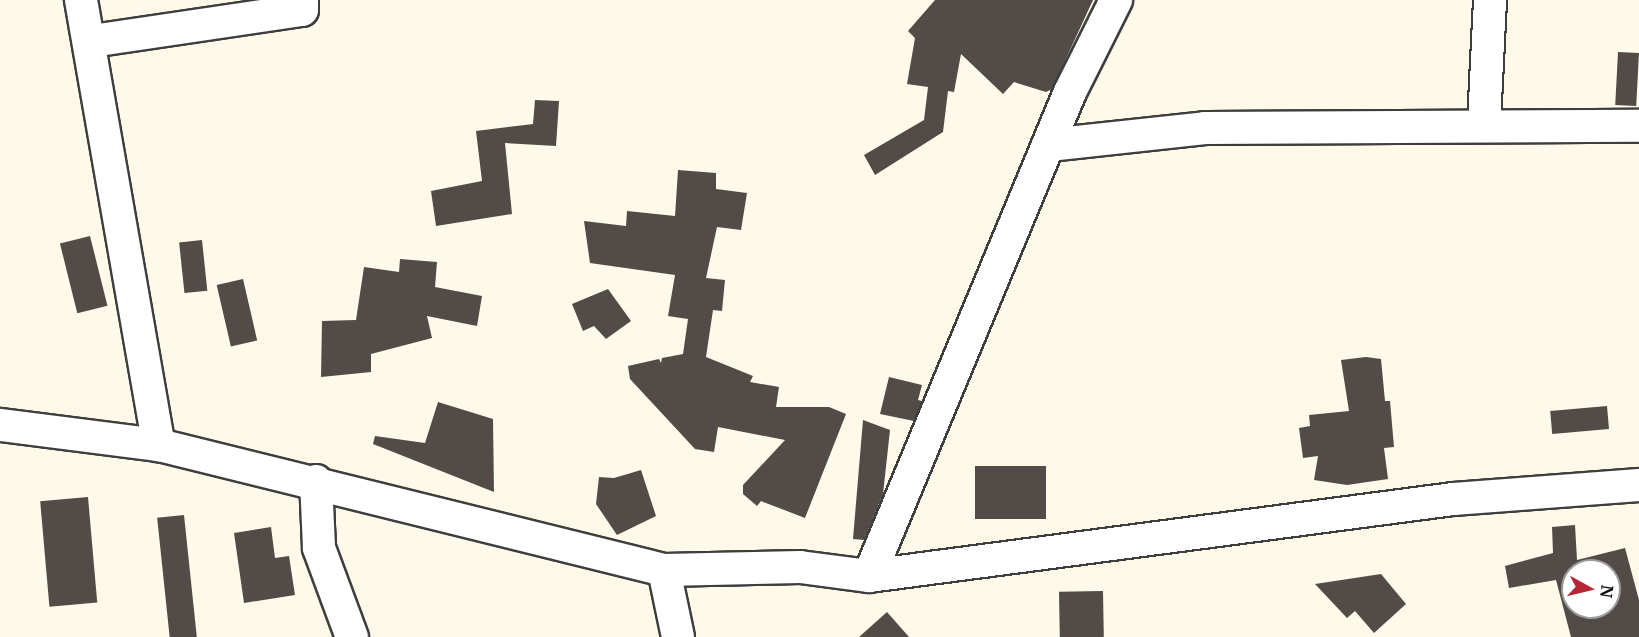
<!DOCTYPE html>
<style>
body{margin:0}
#map{position:relative;width:1639px;height:637px;overflow:hidden;background:#fff9e9;font-family:Merriweather,serif}
div>[style]{position:absolute}
[style*='--x']{left:calc(var(--x)*1px);top:calc(var(--y)*1px);width:calc(var(--w)*1px);rotate:calc(var(--a)*1deg)}
.building>*{inset:0;background:#534b47;transform-origin:0 0}
.roads{filter:drop-shadow(2px 0 #3e3e3e) drop-shadow(-2px 0 #3e3e3e) drop-shadow(0 2px #3e3e3e) drop-shadow(0 -2px #3e3e3e)}
.street>*{height:32px;margin:-16px;padding:0 16px;transform-origin:16px;border-radius:16px;background:#fff}
span{translate:-50% -50%;white-space:nowrap;text-align:center;line-height:1.15;-webkit-text-stroke:6px #fff;paint-order:stroke}
.north{position:absolute;left:1561px;top:559px;width:60px;height:60px;box-sizing:border-box;background:#fff;border:2px solid #9d9d9d;border-radius:50%;rotate:98deg;font-size:16px;font-weight:700;line-height:24px;text-align:center;color:#0b0b0b}
.north::after{content:'';display:block;margin:auto;width:21px;height:27px;background:#b82534;clip-path:polygon(50% 0,100% 100%,50% 72%,0 100%)}
</style>
<div id="map">
<div class="building">
<i style="clip-path:polygon(935px 0,1093px 0,1052px 89px,1046px 92px,1014px 82px,1003px 94px,961px 54px,954px 92px,948px 91px,943px 132px,875px 175px,864px 155px,924px 120px,928px 87px,907px 84px,915px 38px,908px 31px)"></i>
<i style="left:1618px;top:52px;width:21px;height:53px;rotate:3deg"></i>
<i style="clip-path:polygon(535px 100px,559px 101px,556px 146px,505px 143px,512px 214px,436px 226px,431px 191px,482px 181px,476px 131px,533px 124px)"></i>
<i style="clip-path:polygon(678px 170px,716px 173px,716px 189px,747px 193px,741px 230px,717px 227px,706px 278px,725px 280px,722px 311px,713px 310px,706px 357px,753px 376px,750px 382px,779px 387px,776px 407px,829px 407px,846px 414px,805px 518px,761px 501px,757px 506px,743px 494px,743px 485px,785px 440px,718px 427px,714px 452px,695px 449px,630px 379px,628px 366px,659px 359px,661px 363px,662px 358px,683px 354px,688px 319px,668px 316px,675px 275px,590px 263px,584px 221px,626px 226px,627px 211px,675px 216px)"></i>
<i style="left:90px;top:236px;width:72px;height:31px;rotate:76deg"></i>
<i style="left:202px;top:240px;width:51px;height:23px;rotate:84deg"></i>
<i style="clip-path:polygon(400px 259px,437px 262px,435px 287px,482px 296px,477px 326px,427px 316px,432px 338px,371px 354px,371px 372px,321px 377px,322px 321px,356px 320px,364px 267px,399px 272px)"></i>
<i style="left:243px;top:279px;width:63px;height:27px;rotate:77deg"></i>
<i style="clip-path:polygon(608px 289px,631px 321px,606px 339px,594px 326px,583px 331px,572px 304px)"></i>
<i style="clip-path:polygon(1366px 357px,1381px 359px,1385px 401px,1390px 401px,1394px 447px,1384px 448px,1388px 479px,1347px 485px,1314px 480px,1318px 456px,1303px 458px,1299px 428px,1310px 426px,1309px 415px,1349px 411px,1341px 360px)"></i>
<i style="clip-path:polygon(889px 377px,922px 385px,918px 400px,922px 401px,914px 421px,880px 414px)"></i>
<i style="clip-path:polygon(438px 402px,493px 419px,494px 492px,373px 444px,375px 436px,425px 443px)"></i>
<i style="left:1607px;top:406px;width:23px;height:57px;rotate:85deg"></i>
<i style="clip-path:polygon(863px 420px,890px 430px,883px 494px,864px 540px,853px 539px)"></i>
<i style="left:975px;top:466px;width:71px;height:53px"></i>
<i style="clip-path:polygon(641px 470px,656px 516px,617px 535px,596px 504px,599px 477px,614px 478px)"></i>
<i style="left:88px;top:497px;width:106px;height:48px;rotate:85deg"></i>
<i style="left:184px;top:515px;width:123px;height:27px;rotate:84deg"></i>
<i style="clip-path:polygon(evenodd,1575px 525px,1577px 560px,1625px 548px,1639px 600px,1639px 637px,1571px 637px,1556px 580px,1509px 588px,1505px 566px,1553px 553px,1552px 527px,1575px 525px,1573px 571px,1609px 571px,1609px 607px,1573px 607px,1573px 571px)"></i>
<i style="clip-path:polygon(271px 527px,275px 558px,289px 556px,295px 595px,244px 603px,234px 533px)"></i>
<i style="clip-path:polygon(1381px 574px,1406px 604px,1374px 633px,1355px 611px,1347px 618px,1315px 584px)"></i>
<i style="left:1103px;top:591px;width:46px;height:44px;rotate:89deg"></i>
<i style="clip-path:polygon(887px 612px,909px 637px,859px 637px)"></i>
</div>
<div class="roads">
<div class="street">
<i style="--x:81;--y:0;--w:452;--a:80.1"></i>
<i style="--x:92;--y:41;--w:212;--a:-8.4"></i>
<i style="--x:302;--y:10;--w:10;--a:-90"></i>
<i style="--x:1484;--y:123;--w:123;--a:-87.2"></i>
<i style="--x:1049;--y:145;--w:157;--a:-6.2"></i>
<i style="--x:1205;--y:128;--w:434;--a:-0.3"></i>
<i style="--x:0;--y:425;--w:160;--a:7.2"></i>
<i style="--x:159;--y:445;--w:520;--a:13.9"></i>
<i style="--x:664;--y:570;--w:136;--a:-1.3"></i>
<i style="--x:800;--y:567;--w:70;--a:7.4"></i>
<i style="--x:869;--y:576;--w:589;--a:-7.51"></i>
<i style="--x:1453;--y:499;--w:187;--a:-4.3"></i>
<i style="--x:316;--y:481;--w:67;--a:87.4"></i>
<i style="--x:319;--y:548;--w:95;--a:69.7"></i>
<i style="--x:664;--y:570;--w:68;--a:78.2"></i>
<i style="--x:869;--y:576;--w:524;--a:-67.45"></i>
<i style="--x:1070;--y:92;--w:103;--a:-63.4"></i>
</div>
</div>
<div class="north">N</div>
</div>
